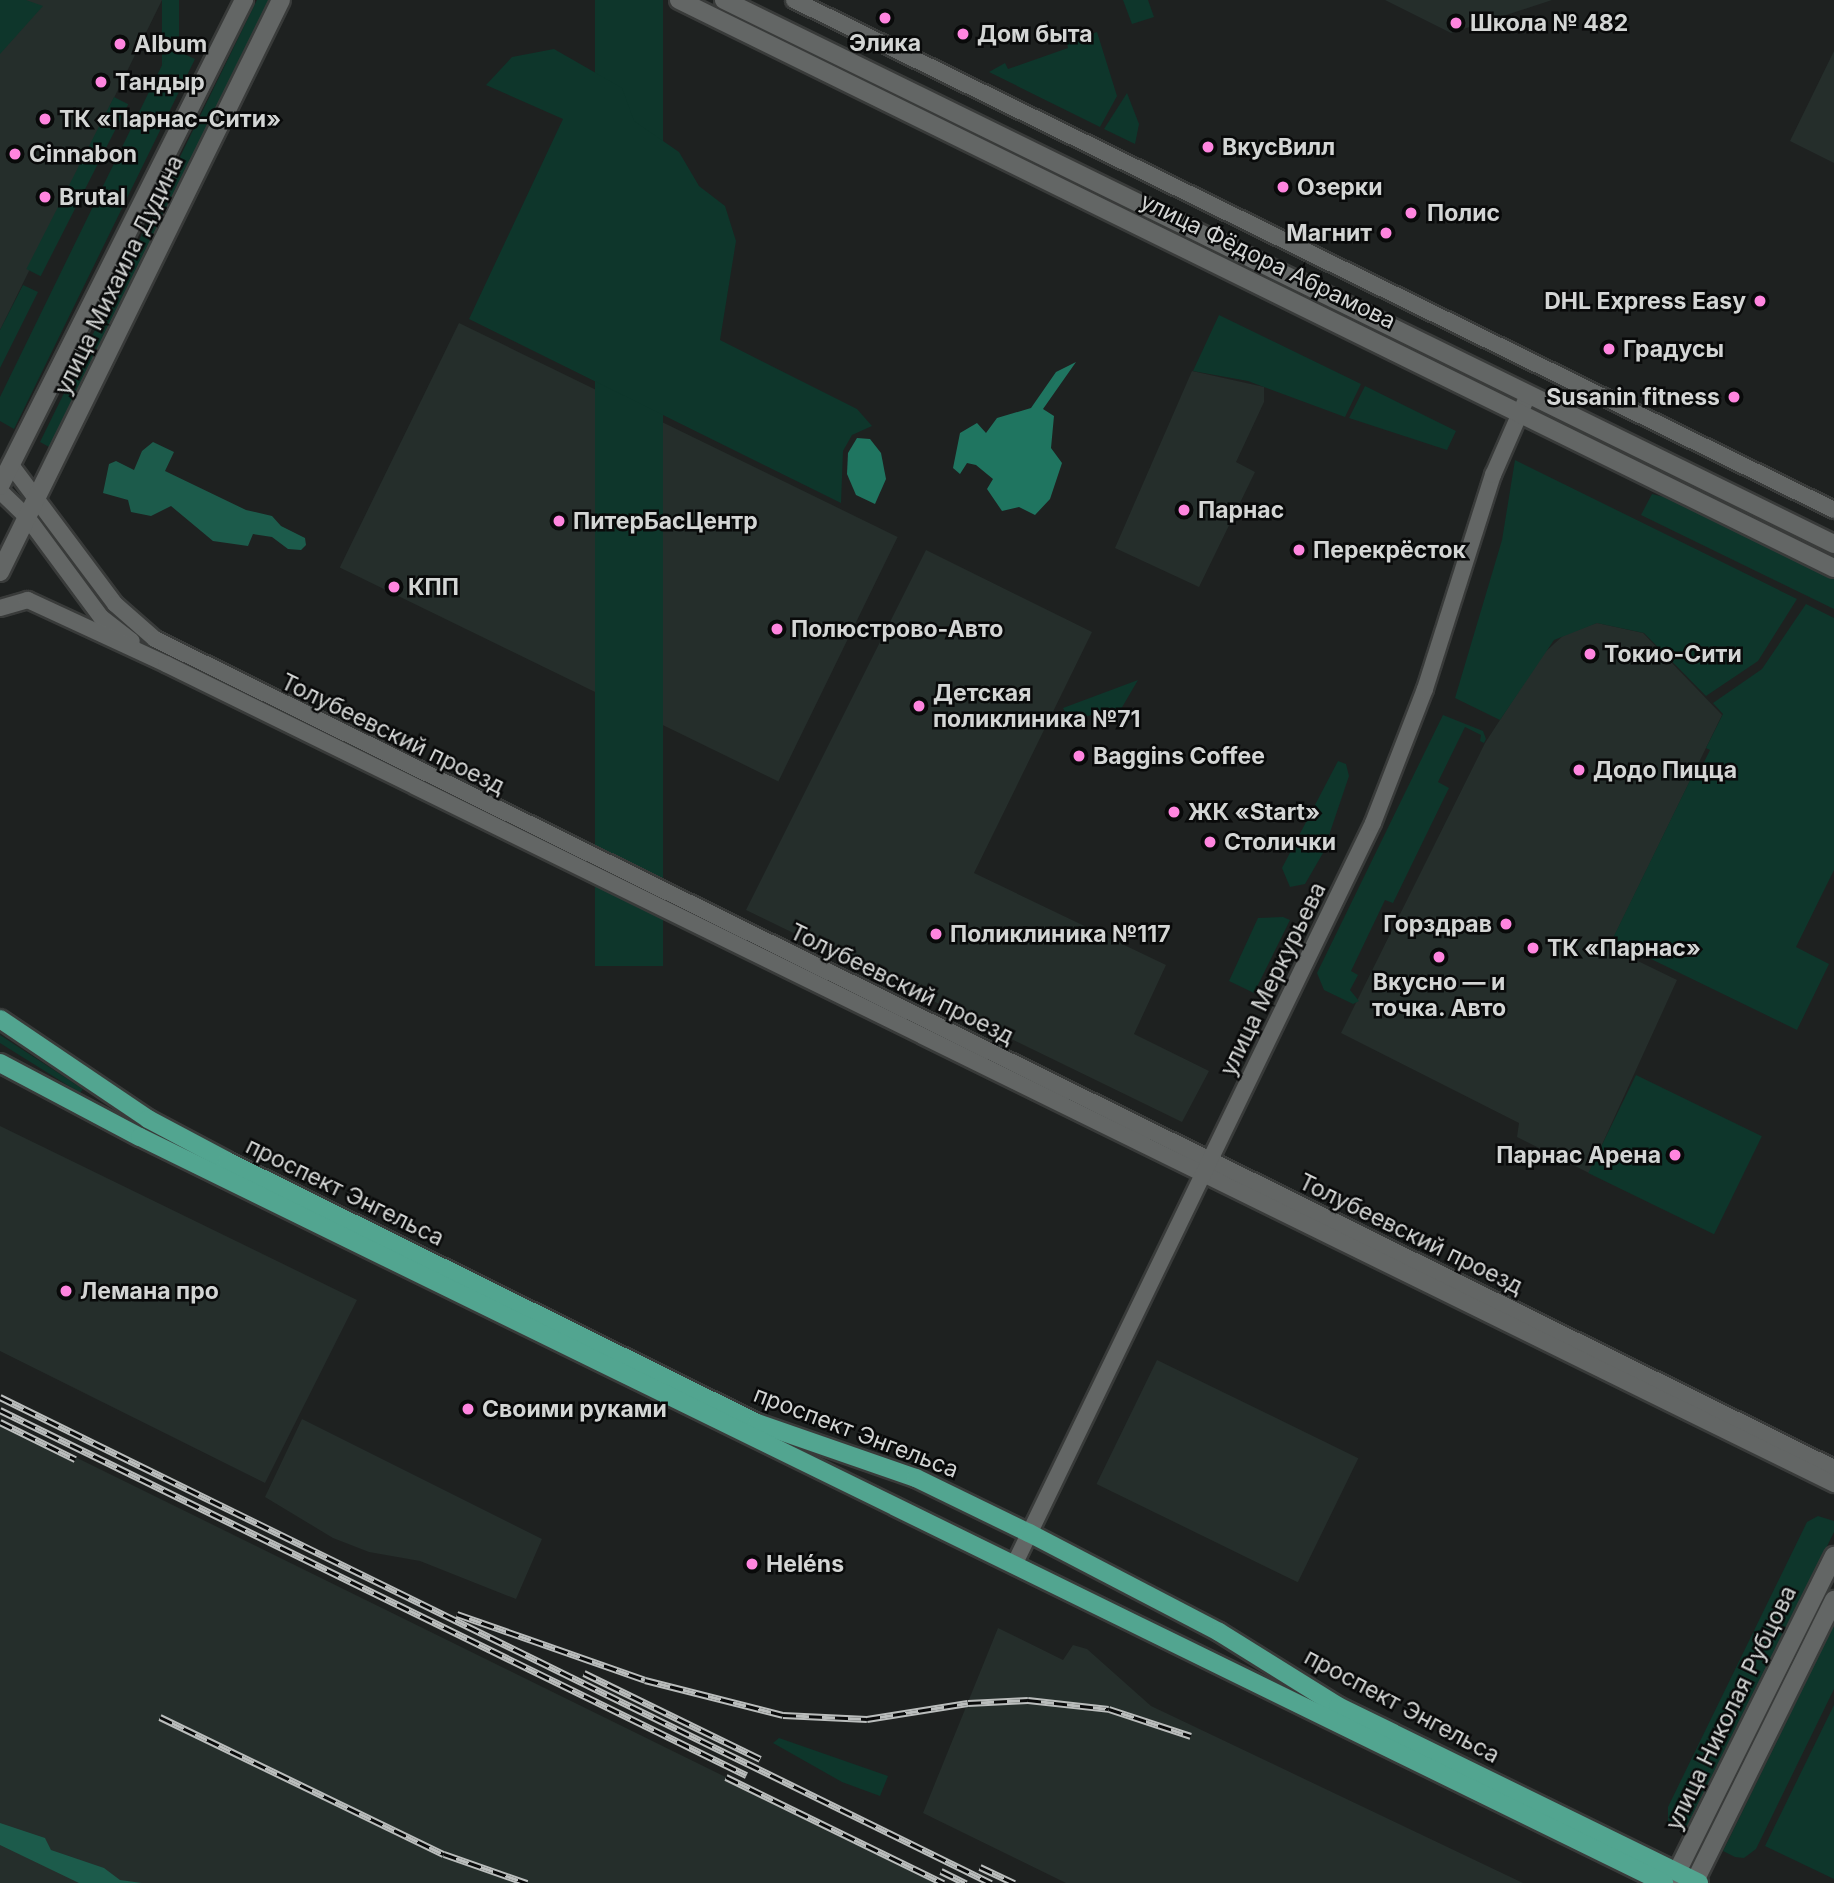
<!DOCTYPE html>
<meta charset="utf-8">
<style>
body{margin:0}
#map{position:relative;width:1834px;height:1883px;overflow:hidden;background:#1e2120;font-family:Inter,sans-serif}
div>[style]{position:absolute}
[style*='--x']{left:calc(var(--x)*1px);top:calc(var(--y)*1px);width:calc(var(--w)*1px);rotate:calc(var(--a)*1deg)}
.built>*{inset:0;background:#252e2b;transform-origin:0 0}
.green>*{inset:0;background:#0e362b;transform-origin:0 0}
.forest>*{inset:0;background:#1c5b4b}
.water>*{inset:0;background:#1f7560}
.roads{filter:drop-shadow(2px 0 #393b3a) drop-shadow(-2px 0 #393b3a) drop-shadow(0 2px #393b3a) drop-shadow(0 -2px #393b3a)}
.minor>*{height:16px;margin:-8px;padding:0 8px;transform-origin:8px;border-radius:8px;background:#636665}
.tertiary>*{height:18px;margin:-9px;padding:0 9px;transform-origin:9px;border-radius:9px;background:#636665}
.primary>*{height:18px;margin:-9px;padding:0 9px;transform-origin:9px;border-radius:9px;background:#52a590}
.rail>*{height:7px;margin-top:-3.5px;transform-origin:0;background:repeating-linear-gradient(90deg,#090a0a 0 13px,#babdbc 0 26px);box-sizing:border-box;border-block:2px solid #babdbc}
.dots>*{width:19px;height:19px;translate:-50% -50%;box-sizing:border-box;border:4px solid #090a0a;border-radius:50%}
span{translate:-50% -50%;white-space:nowrap;text-align:center;line-height:1.15;-webkit-text-stroke:5px #090a0a;paint-order:stroke}
.poi-label{font-size:23px;color:#d3d5d4;font-weight:700}
.left{translate:0 -50%;text-align:left}
.right{translate:-100% -50%;text-align:right}
.street-label{font-size:23px;color:#d3d5d4}
</style>
<div id="map">
<div class="built">
<i style="clip-path:polygon(0 0,162px 0,0 330px)"></i>
<i style="clip-path:polygon(1385px 0,1552px 0,1451px 33px)"></i>
<i style="clip-path:polygon(1834px 51px,1834px 163px,1790px 141px)"></i>
<i style="left:459px;top:323px;width:488px;height:272px;rotate:26deg"></i>
<i style="clip-path:polygon(1192px 371px,1264px 387px,1264px 402px,1236px 462px,1255px 472px,1199px 587px,1115px 548px)"></i>
<i style="clip-path:polygon(926px 550px,1092px 632px,974px 873px,1166px 965px,1134px 1034px,1209px 1071px,1182px 1122px,746px 910px)"></i>
<i style="clip-path:polygon(1597px 623px,1643px 633px,1722px 715px,1609px 947px,1677px 980px,1589px 1173px,1517px 1137px,1519px 1123px,1341px 1033px,1485px 743px,1543px 654px,1566px 633px)"></i>
<i style="clip-path:polygon(0 1126px,357px 1300px,265px 1483px,0 1351px)"></i>
<i style="left:1157px;top:1360px;width:224px;height:138px;rotate:26deg"></i>
<i style="clip-path:polygon(302px 1419px,542px 1539px,516px 1599px,420px 1561px,369px 1552px,333px 1538px,265px 1497px)"></i>
<i style="clip-path:polygon(0 1420px,941px 1883px,0 1883px)"></i>
<i style="clip-path:polygon(998px 1628px,1063px 1660px,1073px 1645px,1087px 1649px,1151px 1706px,1523px 1883px,1066px 1883px,923px 1813px)"></i>
</div>
<div class="green">
<i style="clip-path:polygon(0 0,26px 0,43px 6px,0 54px)"></i>
<i style="left:162px;top:0;width:17px;height:92px"></i>
<i style="clip-path:polygon(257px 0,269px 0,51px 448px,40px 442px)"></i>
<i style="left:595px;top:0;width:68px;height:966px"></i>
<i style="clip-path:polygon(1123px 0,1148px 0,1154px 17px,1132px 24px)"></i>
<i style="clip-path:polygon(1097px 32px,1117px 96px,1100px 127px,989px 72px,1005px 63px,1008px 69px,1068px 48px,1067px 43px)"></i>
<i style="clip-path:polygon(554px 49px,622px 88px,634px 121px,679px 152px,699px 186px,725px 206px,736px 241px,720px 340px,857px 409px,872px 426px,852px 435px,843px 451px,841px 503px,469px 319px,563px 119px,486px 85px,512px 57px)"></i>
<i style="clip-path:polygon(175px 50px,195px 59px,14px 429px,0 421px,0 397px,167px 55px)"></i>
<i style="clip-path:polygon(1127px 93px,1139px 124px,1135px 144px,1104px 129px)"></i>
<i style="left:114px;top:97px;width:16px;height:193px;rotate:27deg"></i>
<i style="clip-path:polygon(23px 285px,38px 292px,0 368px,0 330px)"></i>
<i style="clip-path:polygon(1219px 315px,1361px 384px,1345px 417px,1248px 381px,1193px 371px)"></i>
<i style="clip-path:polygon(1365px 386px,1456px 431px,1447px 450px,1349px 418px)"></i>
<i style="clip-path:polygon(1515px 460px,1797px 599px,1758px 661px,1706px 696px,1644px 633px,1597px 623px,1554px 640px,1500px 720px,1455px 698px,1502px 540px)"></i>
<i style="clip-path:polygon(1652px 494px,1684px 502px,1834px 576px,1834px 609px,1641px 515px)"></i>
<i style="clip-path:polygon(1806px 604px,1834px 618px,1834px 870px,1796px 947px,1829px 964px,1797px 1030px,1612px 940px,1699px 762px,1703px 764px,1710px 750px,1706px 748px,1723px 714px,1713px 703px,1762px 669px)"></i>
<i style="clip-path:polygon(1138px 680px,1114px 721px,1095px 714px,1070px 721px,1063px 708px)"></i>
<i style="clip-path:polygon(1443px 715px,1483px 731px,1486px 739px,1484px 743px,1480px 741px,1481px 735px,1465px 727px,1438px 782px,1449px 788px,1393px 903px,1385px 900px,1351px 971px,1358px 975px,1350px 990px,1359px 1001px,1353px 1004px,1324px 990px,1317px 973px)"></i>
<i style="clip-path:polygon(1338px 761px,1346px 764px,1349px 776px,1323px 853px,1305px 884px,1290px 887px,1282px 868px)"></i>
<i style="clip-path:polygon(1283px 917px,1290px 920px,1254px 993px,1229px 981px,1258px 918px)"></i>
<i style="clip-path:polygon(0 1035px,83px 1089px,80px 1093px,0 1043px)"></i>
<i style="left:1636px;top:1075px;width:140px;height:109px;rotate:26deg"></i>
<i style="clip-path:polygon(1818px 1516px,1834px 1521px,1834px 1532px,1687px 1834px,1668px 1822px,1668px 1807px,1807px 1522px)"></i>
<i style="clip-path:polygon(1834px 1625px,1834px 1689px,1756px 1849px,1744px 1858px,1735px 1857px,1723px 1851px)"></i>
<i style="clip-path:polygon(1834px 1705px,1834px 1879px,1765px 1846px)"></i>
<i style="clip-path:polygon(779px 1738px,888px 1776px,880px 1796px,842px 1782px,773px 1743px)"></i>
</div>
<div class="forest">
<i style="clip-path:polygon(153px 442px,174px 452px,165px 471px,246px 510px,272px 516px,281px 526px,305px 538px,306px 545px,301px 550px,288px 549px,272px 537px,253px 534px,248px 546px,213px 541px,171px 506px,151px 516px,131px 512px,128px 500px,103px 493px,109px 464px,116px 461px,134px 470px,142px 451px)"></i>
<i style="clip-path:polygon(0 1823px,45px 1838px,51px 1850px,104px 1868px,120px 1880px,142px 1883px,79px 1883px,0 1845px)"></i>
</div>
<div class="water">
<i style="clip-path:polygon(1076px 362px,1043px 409px,1054px 416px,1051px 448px,1062px 463px,1050px 499px,1035px 515px,1019px 507px,1002px 511px,987px 489px,993px 479px,976px 465px,967px 463px,960px 474px,953px 468px,960px 433px,977px 423px,986px 433px,997px 418px,1031px 408px,1056px 372px)"></i>
<i style="clip-path:polygon(857px 438px,870px 439px,881px 453px,886px 479px,875px 504px,856px 495px,847px 474px,848px 453px)"></i>
</div>
<div class="roads">
<div class="minor">
<i style="--x:794;--y:0;--w:1158;--a:26.12"></i>
<i style="--x:11;--y:465;--w:174;--a:53.2"></i>
<i style="--x:115;--y:604;--w:53;--a:41.2"></i>
<i style="--x:155;--y:639;--w:1873;--a:26.28"></i>
<i style="--x:0;--y:491;--w:37;--a:44"></i>
<i style="--x:27;--y:517;--w:124;--a:53.5"></i>
<i style="--x:101;--y:617;--w:39;--a:38"></i>
<i style="--x:0;--y:608;--w:29;--a:-16"></i>
<i style="--x:28;--y:600;--w:152;--a:24.9"></i>
<i style="--x:166;--y:664;--w:1859;--a:26.18"></i>
<i style="--x:1014;--y:1565;--w:824;--a:-64.18"></i>
<i style="--x:1373;--y:823;--w:144;--a:-68.8"></i>
<i style="--x:1425;--y:689;--w:225;--a:-72.4"></i>
<i style="--x:1493;--y:475;--w:87;--a:-66.4"></i>
</div>
<div class="tertiary">
<i style="--x:679;--y:0;--w:1287;--a:26.19"></i>
<i style="--x:724;--y:0;--w:1236;--a:26.11"></i>
<i style="--x:0;--y:486;--w:544;--a:-63.34"></i>
<i style="--x:0;--y:572;--w:637;--a:-63.84"></i>
<i style="--x:1680;--y:1883;--w:11;--a:-105"></i>
<i style="--x:1677;--y:1872;--w:353;--a:-63.6"></i>
<i style="--x:1694;--y:1883;--w:316;--a:-63.7"></i>
</div>
<div class="primary">
<i style="--x:0;--y:1019;--w:179;--a:34"></i>
<i style="--x:148;--y:1119;--w:89;--a:28"></i>
<i style="--x:227;--y:1161;--w:591;--a:26.31"></i>
<i style="--x:757;--y:1423;--w:168;--a:19.1"></i>
<i style="--x:916;--y:1478;--w:126;--a:26"></i>
<i style="--x:1029;--y:1533;--w:214;--a:27.5"></i>
<i style="--x:1219;--y:1632;--w:140;--a:31.9"></i>
<i style="--x:1338;--y:1706;--w:402;--a:26.1"></i>
<i style="--x:0;--y:1063;--w:158;--a:27.9"></i>
<i style="--x:140;--y:1137;--w:1697;--a:26.08"></i>
</div>
</div>
<div class="rail">
<i style="--x:0;--y:1397;--w:1104;--a:26.12"></i>
<i style="--x:0;--y:1410;--w:831;--a:26.07"></i>
<i style="--x:0;--y:1422;--w:84;--a:26.3"></i>
<i style="--x:457;--y:1614;--w:199;--a:19.3"></i>
<i style="--x:645;--y:1680;--w:142;--a:14.2"></i>
<i style="--x:783;--y:1715;--w:84;--a:2.7"></i>
<i style="--x:867;--y:1719;--w:102;--a:-9"></i>
<i style="--x:968;--y:1703;--w:60;--a:-2.9"></i>
<i style="--x:1028;--y:1700;--w:81;--a:6.3"></i>
<i style="--x:1109;--y:1709;--w:86;--a:18.2"></i>
<i style="--x:584;--y:1673;--w:196;--a:26"></i>
<i style="--x:160;--y:1717;--w:315;--a:25.8"></i>
<i style="--x:444;--y:1854;--w:88;--a:19.3"></i>
<i style="--x:726;--y:1777;--w:242;--a:26"></i>
<i style="--x:980;--y:1867;--w:38;--a:25"></i>
<i style="--x:941;--y:1871;--w:28;--a:26"></i>
</div>
<div class="dots">
<i style="left:885px;top:18px;background:#ff85df"></i>
<i style="left:1456px;top:23px;background:#ff85df"></i>
<i style="left:963px;top:34px;background:#ff85df"></i>
<i style="left:120px;top:44px;background:#ff85df"></i>
<i style="left:101px;top:82px;background:#ff85df"></i>
<i style="left:45px;top:119px;background:#ff85df"></i>
<i style="left:1208px;top:147px;background:#ff85df"></i>
<i style="left:15px;top:154px;background:#ff85df"></i>
<i style="left:1283px;top:187px;background:#ff85df"></i>
<i style="left:45px;top:197px;background:#ff85df"></i>
<i style="left:1411px;top:213px;background:#ff85df"></i>
<i style="left:1386px;top:233px;background:#ff85df"></i>
<i style="left:1760px;top:301px;background:#ff85df"></i>
<i style="left:1609px;top:349px;background:#ff85df"></i>
<i style="left:1734px;top:397px;background:#ff85df"></i>
<i style="left:1184px;top:510px;background:#ff85df"></i>
<i style="left:559px;top:521px;background:#ff85df"></i>
<i style="left:1299px;top:550px;background:#ff85df"></i>
<i style="left:394px;top:587px;background:#ff85df"></i>
<i style="left:777px;top:629px;background:#ff85df"></i>
<i style="left:1590px;top:654px;background:#ff85df"></i>
<i style="left:919px;top:706px;background:#ff85df"></i>
<i style="left:1079px;top:756px;background:#ff85df"></i>
<i style="left:1579px;top:770px;background:#ff85df"></i>
<i style="left:1174px;top:812px;background:#ff85df"></i>
<i style="left:1210px;top:842px;background:#ff85df"></i>
<i style="left:1506px;top:924px;background:#ff85df"></i>
<i style="left:936px;top:934px;background:#ff85df"></i>
<i style="left:1533px;top:948px;background:#ff85df"></i>
<i style="left:1439px;top:957px;background:#ff85df"></i>
<i style="left:1675px;top:1155px;background:#ff85df"></i>
<i style="left:66px;top:1291px;background:#ff85df"></i>
<i style="left:468px;top:1409px;background:#ff85df"></i>
<i style="left:752px;top:1564px;background:#ff85df"></i>
</div>
<div class="poi-label">
<span class="left" style="left:1470px;top:23px">Школа № 482</span>
<span class="left" style="left:977px;top:34px">Дом быта</span>
<span style="left:885px;top:43px">Элика</span>
<span class="left" style="left:134px;top:44px">Album</span>
<span class="left" style="left:115px;top:82px">Тандыр</span>
<span class="left" style="left:59px;top:119px">ТК «Парнас-Сити»</span>
<span class="left" style="left:1222px;top:147px">ВкусВилл</span>
<span class="left" style="left:29px;top:154px">Cinnabon</span>
<span class="left" style="left:1297px;top:187px">Озерки</span>
<span class="left" style="left:59px;top:197px">Brutal</span>
<span class="left" style="left:1427px;top:213px">Полис</span>
<span class="right" style="left:1372px;top:233px">Магнит</span>
<span class="right" style="left:1746px;top:301px">DHL Express Easy</span>
<span class="left" style="left:1623px;top:349px">Градусы</span>
<span class="right" style="left:1720px;top:397px">Susanin fitness</span>
<span class="left" style="left:1198px;top:510px">Парнас</span>
<span class="left" style="left:573px;top:521px">ПитерБасЦентр</span>
<span class="left" style="left:1313px;top:550px">Перекрёсток</span>
<span class="left" style="left:408px;top:587px">КПП</span>
<span class="left" style="left:791px;top:629px">Полюстрово-Авто</span>
<span class="left" style="left:1604px;top:654px">Токио-Сити</span>
<span class="left" style="left:933px;top:706px">Детская<br>поликлиника №71</span>
<span class="left" style="left:1093px;top:756px">Baggins Coffee</span>
<span class="left" style="left:1593px;top:770px">Додо Пицца</span>
<span class="left" style="left:1188px;top:812px">ЖК «Start»</span>
<span class="left" style="left:1224px;top:842px">Столички</span>
<span class="right" style="left:1492px;top:924px">Горздрав</span>
<span class="left" style="left:950px;top:934px">Поликлиника №117</span>
<span class="left" style="left:1547px;top:948px">ТК «Парнас»</span>
<span style="left:1439px;top:995px">Вкусно — и<br>точка. Авто</span>
<span class="right" style="left:1661px;top:1155px">Парнас Арена</span>
<span class="left" style="left:80px;top:1291px">Лемана про</span>
<span class="left" style="left:482px;top:1409px">Своими руками</span>
<span class="left" style="left:766px;top:1564px">Heléns</span>
</div>
<div class="street-label">
<span style="left:1268px;top:261px;rotate:26deg">улица Фёдора Абрамова</span>
<span style="left:119px;top:275px;rotate:-64deg">улица Михаила Дудина</span>
<span style="left:393px;top:734px;rotate:26deg">Толубеевский проезд</span>
<span style="left:1273px;top:979px;rotate:-64deg">улица Меркурьева</span>
<span style="left:902px;top:984px;rotate:26deg">Толубеевский проезд</span>
<span style="left:345px;top:1192px;rotate:26deg">проспект Энгельса</span>
<span style="left:1411px;top:1234px;rotate:26deg">Толубеевский проезд</span>
<span style="left:856px;top:1432px;rotate:21deg">проспект Энгельса</span>
<span style="left:1402px;top:1706px;rotate:28deg">проспект Энгельса</span>
<span style="left:1731px;top:1708px;rotate:-64deg">улица Николая Рубцова</span>
</div>
</div>
